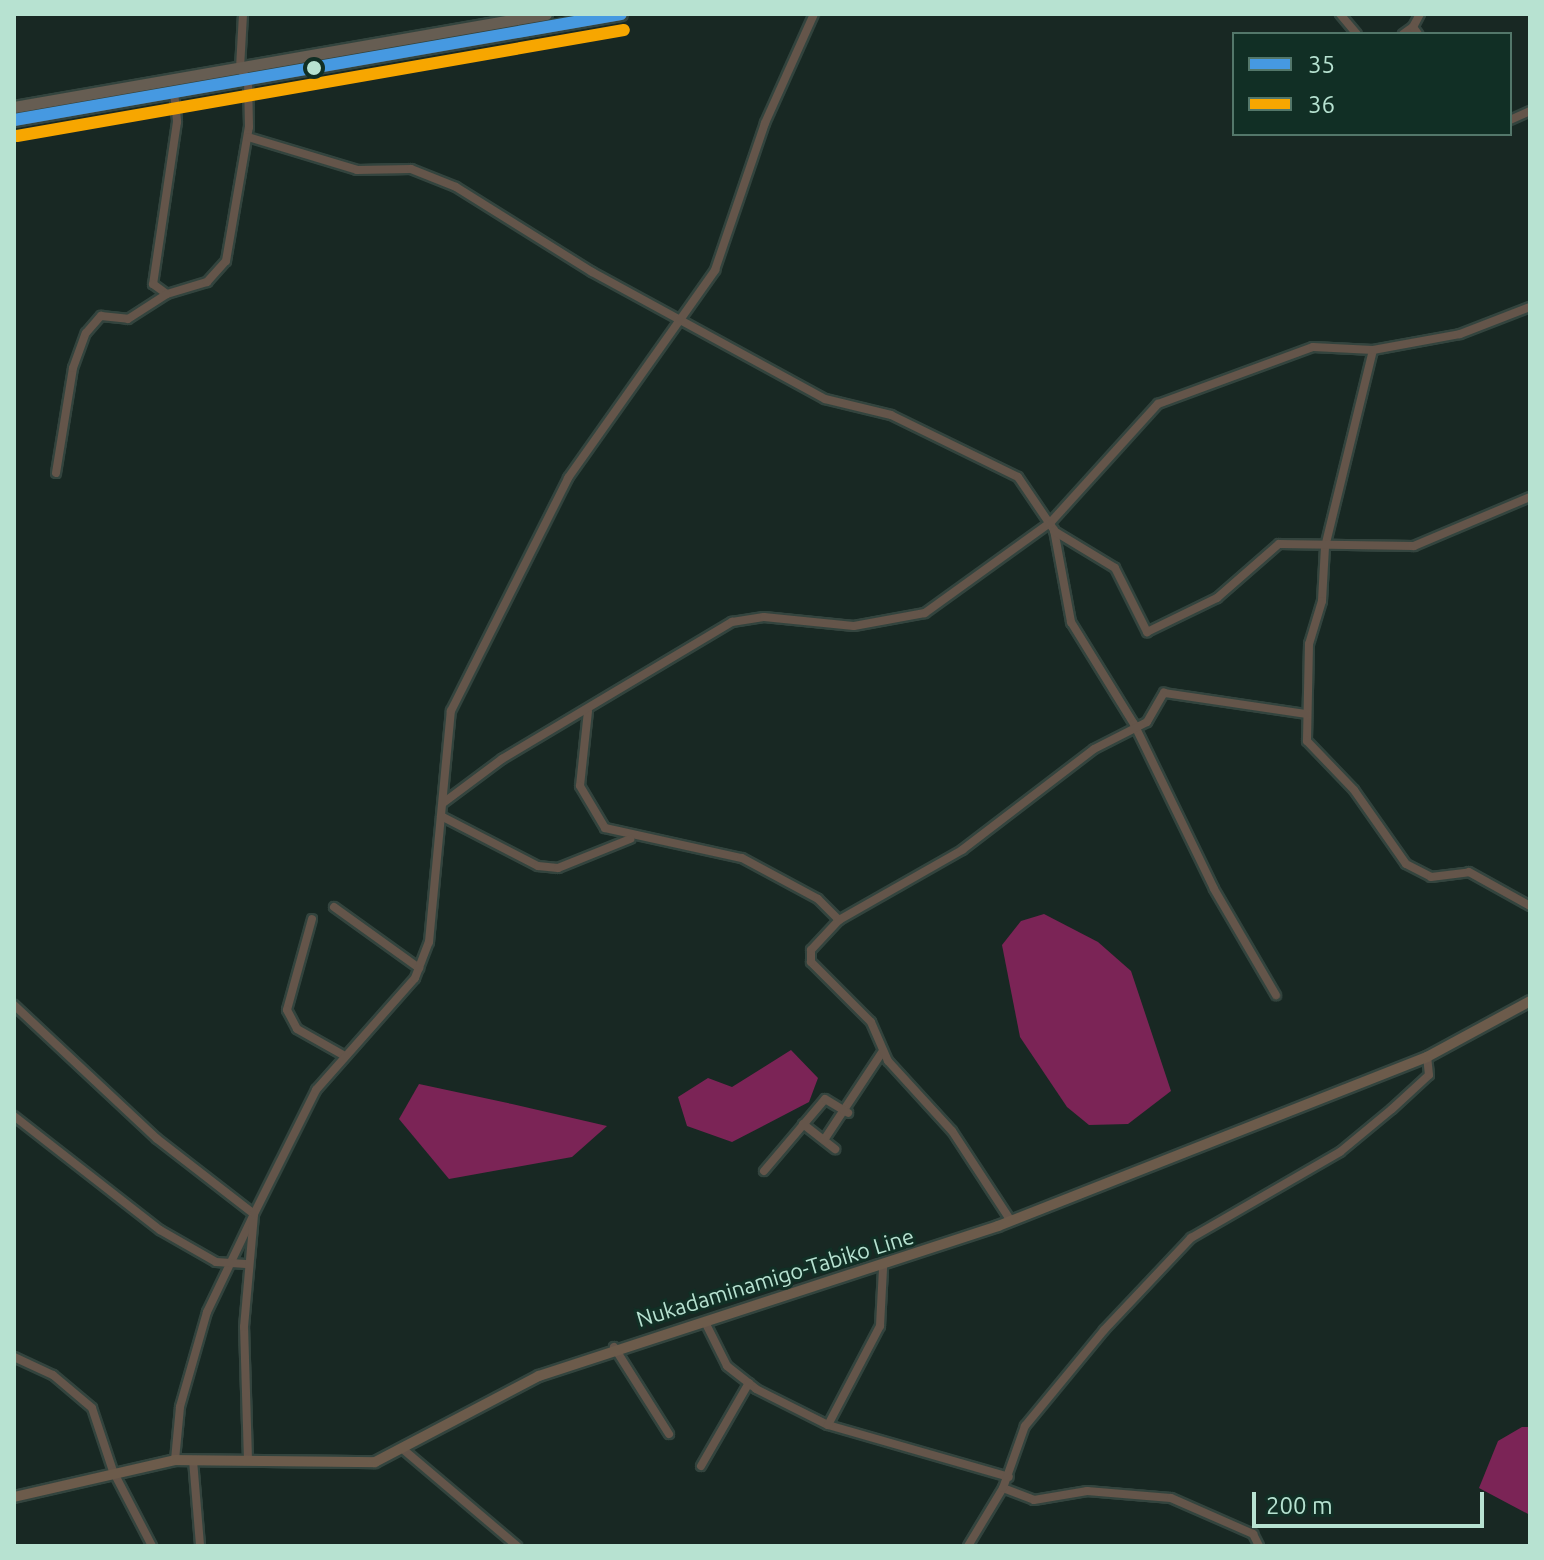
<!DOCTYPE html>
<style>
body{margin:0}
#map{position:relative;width:1544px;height:1560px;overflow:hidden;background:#182823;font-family:Ubuntu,sans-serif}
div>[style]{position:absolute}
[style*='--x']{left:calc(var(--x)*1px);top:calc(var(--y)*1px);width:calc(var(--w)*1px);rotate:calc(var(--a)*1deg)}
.forest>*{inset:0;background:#7b2456}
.roads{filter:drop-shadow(2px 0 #33443e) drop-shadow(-2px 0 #33443e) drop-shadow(0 2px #33443e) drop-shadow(0 -2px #33443e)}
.minor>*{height:8px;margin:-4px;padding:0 4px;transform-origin:4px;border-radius:4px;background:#64554a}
.major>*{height:10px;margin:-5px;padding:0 5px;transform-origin:5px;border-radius:5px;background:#6c5b4b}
.highway>*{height:11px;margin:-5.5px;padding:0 5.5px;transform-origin:5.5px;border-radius:5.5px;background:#665d52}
.bus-1>*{height:12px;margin:-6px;padding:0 6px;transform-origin:6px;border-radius:6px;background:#4699e1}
.bus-2>*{height:12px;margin:-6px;padding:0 6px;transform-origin:6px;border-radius:6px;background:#f7a600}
.dots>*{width:22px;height:22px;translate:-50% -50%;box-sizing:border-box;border:4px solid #112f25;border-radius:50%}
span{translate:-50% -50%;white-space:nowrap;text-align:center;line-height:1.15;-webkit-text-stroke:6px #112f25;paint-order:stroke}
.street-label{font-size:22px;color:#b7e2d1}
.frame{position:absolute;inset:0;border:16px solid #b7e2d1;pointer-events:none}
.legend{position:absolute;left:1232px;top:32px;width:280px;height:104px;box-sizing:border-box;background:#112f25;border:2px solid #53776a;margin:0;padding:10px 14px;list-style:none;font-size:24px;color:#b7e2d1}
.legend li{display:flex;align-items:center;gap:16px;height:40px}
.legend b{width:40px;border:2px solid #53776a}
.scale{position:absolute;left:1252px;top:1492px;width:232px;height:36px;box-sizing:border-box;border:4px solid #b7e2d1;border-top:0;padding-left:10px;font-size:24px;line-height:28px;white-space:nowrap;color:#b7e2d1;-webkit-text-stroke:6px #112f25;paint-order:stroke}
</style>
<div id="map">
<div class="forest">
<i style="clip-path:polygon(1044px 914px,1098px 942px,1131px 971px,1171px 1091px,1128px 1124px,1089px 1125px,1067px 1107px,1020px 1037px,1002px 945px,1021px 921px)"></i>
<i style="clip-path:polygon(791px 1050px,818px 1078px,809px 1102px,732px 1142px,687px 1126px,678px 1097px,708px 1078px,732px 1087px)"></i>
<i style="clip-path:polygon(419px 1084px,512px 1104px,607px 1126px,572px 1157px,449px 1179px,399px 1119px)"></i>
<i style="clip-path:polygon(1522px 1427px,1530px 1427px,1530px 1515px,1479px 1488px,1498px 1441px)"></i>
</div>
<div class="roads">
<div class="minor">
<i style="--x:1340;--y:14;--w:26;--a:50"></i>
<i style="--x:1413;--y:27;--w:15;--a:-62"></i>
<i style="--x:1403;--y:34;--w:12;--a:-35"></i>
<i style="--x:1413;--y:27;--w:9;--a:54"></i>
<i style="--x:174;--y:92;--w:30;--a:84"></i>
<i style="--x:177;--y:122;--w:164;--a:98.4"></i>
<i style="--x:153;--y:284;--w:17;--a:36"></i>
<i style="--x:167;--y:294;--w:42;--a:-16.7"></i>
<i style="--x:207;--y:282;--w:28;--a:-48"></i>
<i style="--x:226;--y:261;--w:136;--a:-80.3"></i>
<i style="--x:249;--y:127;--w:47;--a:-91.2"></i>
<i style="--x:248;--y:80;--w:14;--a:-124"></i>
<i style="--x:240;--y:68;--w:54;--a:-86.8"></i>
<i style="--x:1510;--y:120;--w:22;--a:-24"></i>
<i style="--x:248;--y:137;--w:114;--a:16.8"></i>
<i style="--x:357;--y:170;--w:54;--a:-1.1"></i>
<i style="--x:411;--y:169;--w:48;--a:21.8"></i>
<i style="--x:456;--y:187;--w:160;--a:32"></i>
<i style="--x:592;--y:272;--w:265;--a:28.6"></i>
<i style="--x:825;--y:399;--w:68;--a:13.6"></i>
<i style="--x:891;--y:415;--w:141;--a:26"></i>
<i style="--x:1018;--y:477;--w:64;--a:55.8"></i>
<i style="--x:1054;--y:530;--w:94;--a:79.5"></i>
<i style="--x:1071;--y:622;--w:120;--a:58.3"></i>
<i style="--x:1134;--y:724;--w:183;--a:64.1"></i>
<i style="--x:1214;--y:889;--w:123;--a:59.7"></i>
<i style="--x:1373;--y:350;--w:203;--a:103.7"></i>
<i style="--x:1325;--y:547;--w:54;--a:93.2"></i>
<i style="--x:1322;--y:601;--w:45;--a:106.8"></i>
<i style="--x:1309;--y:644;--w:97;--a:91.2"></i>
<i style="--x:1307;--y:741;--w:68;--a:46.2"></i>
<i style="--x:1354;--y:790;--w:90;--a:54.9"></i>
<i style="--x:1406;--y:864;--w:28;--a:27"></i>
<i style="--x:1431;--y:877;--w:38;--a:-7"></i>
<i style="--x:1469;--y:872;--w:70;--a:29.1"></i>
<i style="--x:56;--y:473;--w:106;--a:-80.8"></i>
<i style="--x:73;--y:368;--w:37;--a:-70"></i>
<i style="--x:86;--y:333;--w:23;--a:-49"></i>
<i style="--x:101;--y:316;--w:27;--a:6"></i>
<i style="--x:128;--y:319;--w:46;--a:-32.7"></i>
<i style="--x:1054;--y:531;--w:71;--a:31.2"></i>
<i style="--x:1115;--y:568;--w:72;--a:63.4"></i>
<i style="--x:1147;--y:632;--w:78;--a:-25.9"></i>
<i style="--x:1217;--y:598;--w:82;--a:-41.1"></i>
<i style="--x:1279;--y:544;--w:135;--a:0.8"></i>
<i style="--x:1414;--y:546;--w:126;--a:-22.9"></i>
<i style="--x:588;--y:711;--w:75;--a:96.1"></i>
<i style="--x:580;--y:786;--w:49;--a:59.2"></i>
<i style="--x:605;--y:828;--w:140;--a:12.4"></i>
<i style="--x:742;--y:858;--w:86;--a:28.3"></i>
<i style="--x:818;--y:899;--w:30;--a:45"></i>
<i style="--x:443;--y:803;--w:74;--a:-36.7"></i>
<i style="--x:502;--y:759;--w:268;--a:-30.8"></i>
<i style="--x:732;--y:622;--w:32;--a:-9"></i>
<i style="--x:764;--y:617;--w:90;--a:5.7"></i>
<i style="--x:854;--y:626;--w:72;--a:-10.4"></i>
<i style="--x:925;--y:613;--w:154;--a:-35.8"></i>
<i style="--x:1050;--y:523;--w:161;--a:-47.8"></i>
<i style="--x:1158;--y:404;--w:165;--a:-20.2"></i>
<i style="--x:1313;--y:347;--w:60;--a:2.9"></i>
<i style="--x:1373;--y:350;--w:88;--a:-10.4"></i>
<i style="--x:1460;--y:334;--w:75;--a:-21.1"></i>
<i style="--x:441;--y:816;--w:109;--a:27.3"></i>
<i style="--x:538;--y:866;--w:20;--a:6"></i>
<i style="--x:558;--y:868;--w:78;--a:-21.9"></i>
<i style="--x:334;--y:907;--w:105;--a:35.7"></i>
<i style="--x:312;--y:919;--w:94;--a:105.4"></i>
<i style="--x:287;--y:1010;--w:21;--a:62"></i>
<i style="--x:297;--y:1029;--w:55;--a:29.4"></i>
<i style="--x:14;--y:1005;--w:195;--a:43.1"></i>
<i style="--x:156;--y:1138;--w:124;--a:37.8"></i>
<i style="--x:254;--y:1214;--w:109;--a:115.6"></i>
<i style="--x:207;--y:1312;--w:99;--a:105.9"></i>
<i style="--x:180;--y:1407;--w:53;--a:95.4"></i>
<i style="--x:14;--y:1116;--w:185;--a:38"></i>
<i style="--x:160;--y:1230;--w:64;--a:29.7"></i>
<i style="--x:216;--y:1262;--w:30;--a:4"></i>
<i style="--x:803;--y:1124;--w:41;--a:38"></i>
<i style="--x:824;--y:1140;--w:107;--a:-56.5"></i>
<i style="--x:764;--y:1171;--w:94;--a:-49.7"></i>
<i style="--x:825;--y:1099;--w:27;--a:31"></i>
<i style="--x:1011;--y:1221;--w:108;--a:-123.2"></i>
<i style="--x:952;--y:1131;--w:95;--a:-132.4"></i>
<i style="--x:888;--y:1061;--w:43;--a:-113.6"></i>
<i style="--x:871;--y:1022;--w:85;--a:-135"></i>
<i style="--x:811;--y:962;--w:12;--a:-90"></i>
<i style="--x:811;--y:950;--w:41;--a:-47"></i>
<i style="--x:839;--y:920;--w:142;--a:-29.6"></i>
<i style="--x:962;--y:850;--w:166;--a:-37.4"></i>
<i style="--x:1094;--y:749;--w:59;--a:-27"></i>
<i style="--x:1147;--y:722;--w:34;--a:-60"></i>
<i style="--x:1164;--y:693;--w:144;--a:8.4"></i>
<i style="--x:705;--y:1322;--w:49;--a:63.4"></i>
<i style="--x:727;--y:1366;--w:37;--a:38"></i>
<i style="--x:756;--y:1389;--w:80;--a:26.6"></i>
<i style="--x:828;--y:1425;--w:188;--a:16"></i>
<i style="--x:614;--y:1347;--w:103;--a:57.7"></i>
<i style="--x:14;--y:1357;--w:43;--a:24.8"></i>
<i style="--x:53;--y:1375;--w:51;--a:40.2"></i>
<i style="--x:92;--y:1408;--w:66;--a:71.6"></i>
<i style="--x:113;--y:1471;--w:85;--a:62.5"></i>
<i style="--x:828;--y:1425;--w:112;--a:-62.3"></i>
<i style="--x:880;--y:1326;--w:58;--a:-87"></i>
<i style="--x:405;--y:1451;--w:147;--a:40.3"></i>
<i style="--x:193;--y:1460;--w:86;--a:85.3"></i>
<i style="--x:248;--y:1460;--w:133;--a:-91.7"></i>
<i style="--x:244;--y:1327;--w:113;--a:-84.9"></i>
<i style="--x:254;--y:1214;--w:139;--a:-63.4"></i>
<i style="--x:316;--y:1090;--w:149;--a:-48.5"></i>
<i style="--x:415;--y:978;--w:39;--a:-69"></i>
<i style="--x:429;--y:942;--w:232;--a:-84.6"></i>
<i style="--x:451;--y:711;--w:261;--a:-63.3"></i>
<i style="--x:568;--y:478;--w:255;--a:-54.7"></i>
<i style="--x:715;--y:270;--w:155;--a:-71.2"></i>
<i style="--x:765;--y:123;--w:120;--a:-65.8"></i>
<i style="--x:701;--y:1466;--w:96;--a:-60"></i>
<i style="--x:1003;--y:1488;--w:33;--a:21"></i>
<i style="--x:1034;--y:1500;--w:54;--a:-9.6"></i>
<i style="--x:1087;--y:1491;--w:84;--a:4.8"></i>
<i style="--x:1171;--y:1498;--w:90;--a:23.7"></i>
<i style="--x:1253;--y:1534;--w:13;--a:63"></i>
<i style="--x:968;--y:1546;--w:68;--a:-58.9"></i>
<i style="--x:1003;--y:1488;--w:66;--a:-70.5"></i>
<i style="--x:1025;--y:1426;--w:124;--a:-50.5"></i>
<i style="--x:1104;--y:1330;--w:127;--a:-46.6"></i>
<i style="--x:1191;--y:1238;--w:172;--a:-30"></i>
<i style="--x:1340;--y:1152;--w:67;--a:-39.6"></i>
<i style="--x:1392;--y:1109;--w:50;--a:-42.6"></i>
<i style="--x:1429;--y:1075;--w:18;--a:-96"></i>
</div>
<div class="major">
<i style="--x:14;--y:1497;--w:165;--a:-12.9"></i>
<i style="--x:175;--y:1460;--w:200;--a:0.6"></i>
<i style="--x:375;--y:1462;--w:185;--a:-27.7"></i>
<i style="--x:539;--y:1376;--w:483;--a:-18.1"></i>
<i style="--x:998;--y:1226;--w:461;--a:-21.5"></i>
<i style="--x:1427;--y:1057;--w:117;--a:-28.5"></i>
</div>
<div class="highway">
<i style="--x:14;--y:107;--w:540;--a:-9.92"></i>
<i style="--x:14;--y:120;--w:616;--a:-9.91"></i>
</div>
</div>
<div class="bus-1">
<i style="--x:14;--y:120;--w:616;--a:-9.91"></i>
</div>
<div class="bus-2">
<i style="--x:17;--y:136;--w:616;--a:-9.91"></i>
</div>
<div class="dots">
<i style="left:314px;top:68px;background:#b7e2d1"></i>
</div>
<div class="street-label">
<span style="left:775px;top:1277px;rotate:-17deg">Nukadaminamigo-Tabiko Line</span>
</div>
<div class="frame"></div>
<ul class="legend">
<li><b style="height:10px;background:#4699e1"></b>35</li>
<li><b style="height:10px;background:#f7a600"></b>36</li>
</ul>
<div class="scale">200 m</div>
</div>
